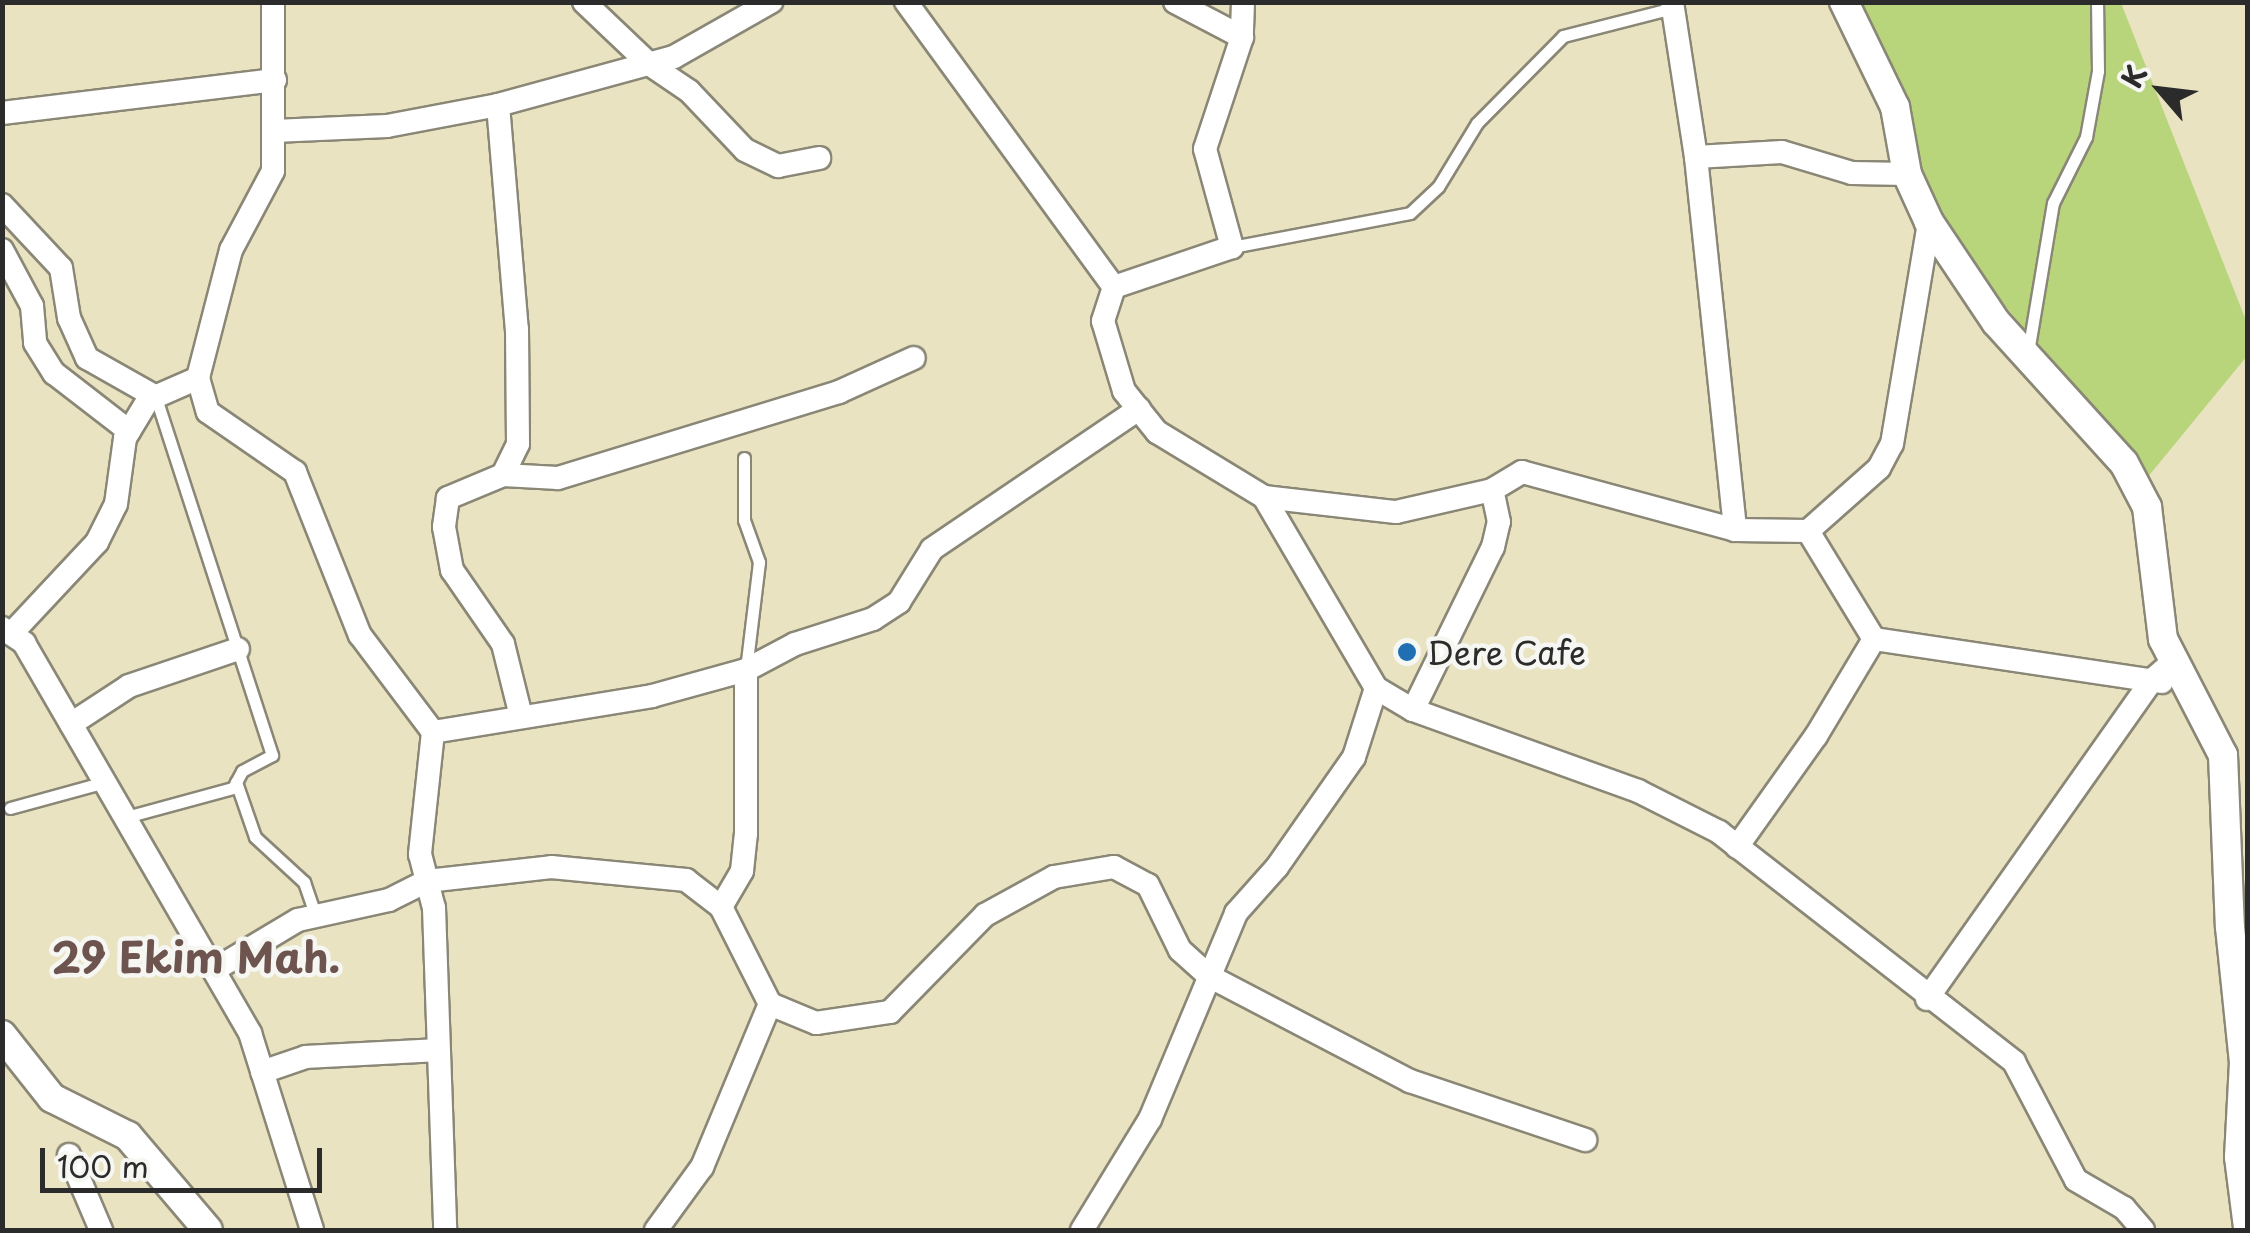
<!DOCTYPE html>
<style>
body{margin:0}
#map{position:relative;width:2250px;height:1233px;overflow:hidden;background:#e9e3c2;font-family:"Playpen Sans",sans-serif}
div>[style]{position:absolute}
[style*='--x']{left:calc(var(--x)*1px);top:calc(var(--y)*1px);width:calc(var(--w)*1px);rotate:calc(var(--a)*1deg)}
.green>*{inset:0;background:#b9d57c}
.roads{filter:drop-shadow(2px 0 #8a8776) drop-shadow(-2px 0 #8a8776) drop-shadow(0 2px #8a8776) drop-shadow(0 -2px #8a8776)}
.service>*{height:11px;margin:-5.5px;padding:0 5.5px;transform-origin:5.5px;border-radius:5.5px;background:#fff}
.minor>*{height:22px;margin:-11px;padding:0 11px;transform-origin:11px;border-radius:11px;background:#fff}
.tertiary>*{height:28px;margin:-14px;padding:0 14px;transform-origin:14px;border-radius:14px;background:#fff}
.dots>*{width:28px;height:28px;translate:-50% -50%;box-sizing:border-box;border:5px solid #f6f6f2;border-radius:50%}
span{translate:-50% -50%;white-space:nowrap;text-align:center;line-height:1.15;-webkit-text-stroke:9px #f6f6f2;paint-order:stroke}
.poi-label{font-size:32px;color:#2b2b2b}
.left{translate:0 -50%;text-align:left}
.district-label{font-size:42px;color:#6e544f;font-weight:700}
.frame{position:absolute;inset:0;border:5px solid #2b2b2b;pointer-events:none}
.north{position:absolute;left:2110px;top:40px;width:100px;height:100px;-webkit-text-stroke:8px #f6f6f2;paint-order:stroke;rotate:298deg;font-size:28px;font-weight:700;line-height:40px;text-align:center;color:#2b2b2b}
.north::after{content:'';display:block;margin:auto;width:35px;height:45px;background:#2b2b2b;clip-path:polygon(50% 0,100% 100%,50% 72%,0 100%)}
.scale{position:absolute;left:40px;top:1148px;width:282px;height:45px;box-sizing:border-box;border:5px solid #2b2b2b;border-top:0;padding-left:12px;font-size:30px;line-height:35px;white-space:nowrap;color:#2b2b2b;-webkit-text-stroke:8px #f6f6f2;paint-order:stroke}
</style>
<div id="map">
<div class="green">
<i style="clip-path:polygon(1853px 3px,2121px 3px,2247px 323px,2247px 356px,2147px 478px,1936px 222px)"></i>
</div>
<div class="roads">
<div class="service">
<i style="--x:1232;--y:247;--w:181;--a:-10.8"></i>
<i style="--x:1410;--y:213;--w:38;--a:-43"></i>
<i style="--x:1438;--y:187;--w:75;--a:-58.6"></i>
<i style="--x:1477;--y:123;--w:122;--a:-45.3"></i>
<i style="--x:1563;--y:36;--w:114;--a:-14.3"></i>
<i style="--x:2028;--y:352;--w:151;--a:-80.5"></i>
<i style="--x:2053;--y:203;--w:74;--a:-63.4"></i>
<i style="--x:2086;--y:137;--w:67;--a:-79.7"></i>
<i style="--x:2098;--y:71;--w:69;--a:-90.8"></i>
<i style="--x:744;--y:458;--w:62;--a:90"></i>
<i style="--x:744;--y:520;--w:45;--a:70.3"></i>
<i style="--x:759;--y:562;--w:109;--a:96.9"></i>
<i style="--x:236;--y:782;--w:58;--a:70.9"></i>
<i style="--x:255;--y:837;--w:67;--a:42.6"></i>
<i style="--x:304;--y:882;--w:36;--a:71"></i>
<i style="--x:10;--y:808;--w:98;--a:-15.3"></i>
<i style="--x:126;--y:817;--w:111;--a:-15.2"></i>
<i style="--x:233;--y:788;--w:19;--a:-62"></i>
<i style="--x:242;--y:771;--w:34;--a:-28"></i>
<i style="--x:272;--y:755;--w:376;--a:-108"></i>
</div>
<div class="minor">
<i style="--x:273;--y:2;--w:169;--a:90"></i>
<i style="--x:273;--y:171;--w:89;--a:118"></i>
<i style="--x:231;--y:250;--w:132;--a:104.5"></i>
<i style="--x:198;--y:378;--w:35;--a:74"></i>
<i style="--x:208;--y:412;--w:106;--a:34.6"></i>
<i style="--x:295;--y:472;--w:175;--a:68.3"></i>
<i style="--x:360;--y:635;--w:121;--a:53"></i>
<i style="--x:433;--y:732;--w:123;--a:96.1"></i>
<i style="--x:420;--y:854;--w:56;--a:75.5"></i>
<i style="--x:434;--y:908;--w:322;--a:88"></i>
<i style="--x:584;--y:2;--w:90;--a:43.6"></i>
<i style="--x:649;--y:64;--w:48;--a:34"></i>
<i style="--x:689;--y:91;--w:81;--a:46.5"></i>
<i style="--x:745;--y:150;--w:37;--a:26"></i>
<i style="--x:778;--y:166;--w:42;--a:-11"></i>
<i style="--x:906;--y:2;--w:353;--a:53.9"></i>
<i style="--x:1175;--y:2;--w:76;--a:27.6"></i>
<i style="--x:1243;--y:2;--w:35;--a:92"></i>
<i style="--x:1242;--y:37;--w:118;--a:108.3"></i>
<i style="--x:1205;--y:149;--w:102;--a:74.6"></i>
<i style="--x:1232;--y:247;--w:125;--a:161.3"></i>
<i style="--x:1114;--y:287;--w:36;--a:108"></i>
<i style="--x:1103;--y:321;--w:73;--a:73.3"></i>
<i style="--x:1124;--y:391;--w:53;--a:51.2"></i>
<i style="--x:1157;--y:432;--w:125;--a:31.3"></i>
<i style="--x:1264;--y:497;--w:221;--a:59.6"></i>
<i style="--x:1376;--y:688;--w:43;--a:30.7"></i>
<i style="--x:1413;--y:710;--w:239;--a:19.8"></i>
<i style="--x:1638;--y:791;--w:91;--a:26.8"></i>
<i style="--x:1719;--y:832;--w:374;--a:37.9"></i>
<i style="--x:2014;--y:1062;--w:133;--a:62.3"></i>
<i style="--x:2076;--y:1180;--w:56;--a:30.3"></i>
<i style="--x:2124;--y:1208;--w:29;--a:49"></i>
<i style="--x:1672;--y:2;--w:157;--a:81.2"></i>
<i style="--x:1696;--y:157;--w:375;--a:84"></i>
<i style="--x:498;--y:105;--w:225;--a:85.2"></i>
<i style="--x:517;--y:329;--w:115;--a:89.5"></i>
<i style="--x:518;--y:444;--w:34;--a:116"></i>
<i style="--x:503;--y:475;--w:60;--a:157.3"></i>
<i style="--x:448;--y:498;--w:29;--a:98"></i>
<i style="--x:444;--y:527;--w:44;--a:79.5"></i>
<i style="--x:452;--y:570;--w:90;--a:55.4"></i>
<i style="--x:503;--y:644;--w:74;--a:76"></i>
<i style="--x:2;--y:113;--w:275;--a:-6.9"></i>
<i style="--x:274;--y:131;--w:113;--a:-2.5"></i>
<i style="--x:387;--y:126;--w:113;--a:-10.7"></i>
<i style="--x:498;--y:105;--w:182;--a:-15.3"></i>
<i style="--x:674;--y:57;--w:112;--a:-29.6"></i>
<i style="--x:1696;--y:157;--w:86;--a:-3.3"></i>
<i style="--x:1782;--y:152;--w:73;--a:16.7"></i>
<i style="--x:1852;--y:173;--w:55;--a:1"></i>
<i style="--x:2;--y:205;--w:86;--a:46.9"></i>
<i style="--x:61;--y:268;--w:51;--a:80.9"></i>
<i style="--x:69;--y:318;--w:44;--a:65.8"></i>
<i style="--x:87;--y:358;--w:79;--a:29.5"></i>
<i style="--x:2;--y:250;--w:64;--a:61.8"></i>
<i style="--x:32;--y:306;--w:37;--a:85"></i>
<i style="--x:35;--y:343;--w:36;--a:58"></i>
<i style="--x:54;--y:373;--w:95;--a:37.7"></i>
<i style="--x:503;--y:475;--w:55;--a:3.1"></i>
<i style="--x:558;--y:478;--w:294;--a:-17"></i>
<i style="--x:839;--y:392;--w:82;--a:-24.4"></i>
<i style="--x:1264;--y:497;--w:133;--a:6.5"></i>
<i style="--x:1396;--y:512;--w:98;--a:-12.9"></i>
<i style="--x:1492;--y:490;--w:35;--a:-31"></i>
<i style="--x:1522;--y:472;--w:221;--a:15.2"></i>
<i style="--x:1735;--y:530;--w:73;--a:0.8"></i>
<i style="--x:1808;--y:531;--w:95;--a:-41.6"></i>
<i style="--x:1879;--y:468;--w:27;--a:-62"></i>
<i style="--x:1892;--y:444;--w:225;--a:-80.5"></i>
<i style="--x:1808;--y:531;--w:127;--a:58.6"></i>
<i style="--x:2;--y:628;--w:27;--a:34"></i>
<i style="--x:24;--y:643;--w:451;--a:59.9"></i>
<i style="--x:250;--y:1033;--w:207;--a:72.5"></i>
<i style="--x:11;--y:634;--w:126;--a:-46.9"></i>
<i style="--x:97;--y:542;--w:42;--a:-63.4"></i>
<i style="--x:116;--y:504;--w:67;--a:-82.2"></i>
<i style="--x:125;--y:438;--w:44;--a:-58.8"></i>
<i style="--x:148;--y:400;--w:55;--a:-23.7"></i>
<i style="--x:1874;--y:639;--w:291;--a:8.5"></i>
<i style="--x:1413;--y:710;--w:182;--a:-63.9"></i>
<i style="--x:1493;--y:547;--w:26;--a:-77"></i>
<i style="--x:1499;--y:522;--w:33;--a:-102"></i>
<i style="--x:71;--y:724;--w:69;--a:-33.2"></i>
<i style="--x:129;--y:686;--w:115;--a:-18.7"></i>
<i style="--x:433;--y:732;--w:222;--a:-9.3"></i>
<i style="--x:652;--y:696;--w:98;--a:-15.5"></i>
<i style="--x:746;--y:670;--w:55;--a:-28"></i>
<i style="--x:795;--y:644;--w:82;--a:-17.8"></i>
<i style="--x:873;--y:619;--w:31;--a:-33"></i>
<i style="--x:899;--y:602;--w:62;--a:-58.1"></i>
<i style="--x:932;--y:549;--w:250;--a:-34.1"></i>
<i style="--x:1737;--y:847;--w:136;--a:-54.6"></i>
<i style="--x:1816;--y:736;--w:113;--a:-59.1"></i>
<i style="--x:721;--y:907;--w:42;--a:-59.7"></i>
<i style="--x:742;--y:871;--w:37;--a:-84"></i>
<i style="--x:746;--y:834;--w:164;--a:-90"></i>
<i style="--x:214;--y:970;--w:98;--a:-30.8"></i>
<i style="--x:298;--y:920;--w:93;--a:-12.4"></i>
<i style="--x:389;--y:900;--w:42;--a:-26.6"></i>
<i style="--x:427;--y:881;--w:125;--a:-6.4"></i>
<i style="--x:551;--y:867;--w:136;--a:5.5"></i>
<i style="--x:686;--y:880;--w:44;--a:37.6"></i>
<i style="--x:721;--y:907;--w:109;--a:63.2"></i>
<i style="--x:770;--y:1004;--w:50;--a:22.4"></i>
<i style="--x:816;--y:1023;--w:75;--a:-8.5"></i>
<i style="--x:890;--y:1012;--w:136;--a:-45.6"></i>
<i style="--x:985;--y:915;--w:79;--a:-28.8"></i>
<i style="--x:1054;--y:877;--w:61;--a:-9.5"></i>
<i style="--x:1114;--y:867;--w:38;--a:28"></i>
<i style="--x:1148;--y:885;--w:72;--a:63.8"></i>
<i style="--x:1180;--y:950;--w:39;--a:42"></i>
<i style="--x:1209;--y:976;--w:227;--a:27.6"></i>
<i style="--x:1410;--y:1081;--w:185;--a:18.6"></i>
<i style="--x:1927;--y:999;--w:390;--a:-54.8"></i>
<i style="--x:2152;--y:680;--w:28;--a:-41"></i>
<i style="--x:262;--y:1072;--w:46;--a:-18.8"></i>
<i style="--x:306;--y:1057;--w:132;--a:-3"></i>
<i style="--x:69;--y:1155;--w:82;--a:66.9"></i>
<i style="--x:656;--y:1230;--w:78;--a:-53.9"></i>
<i style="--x:702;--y:1167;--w:177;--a:-67.4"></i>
<i style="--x:1082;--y:1230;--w:130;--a:-58.5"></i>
<i style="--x:1150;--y:1119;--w:223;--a:-67.3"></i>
<i style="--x:1236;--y:913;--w:62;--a:-48.3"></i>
<i style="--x:1277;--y:867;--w:134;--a:-55"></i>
<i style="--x:1354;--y:757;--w:72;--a:-72.3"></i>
</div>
<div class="tertiary">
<i style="--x:1844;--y:2;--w:117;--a:64.1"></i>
<i style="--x:1895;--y:107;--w:68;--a:79.8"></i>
<i style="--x:1907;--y:174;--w:53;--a:65.4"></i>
<i style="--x:1929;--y:222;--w:120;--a:56.2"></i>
<i style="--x:1996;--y:322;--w:190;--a:47.8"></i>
<i style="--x:2124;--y:463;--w:50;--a:62.4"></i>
<i style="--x:2147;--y:507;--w:133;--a:83.1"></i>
<i style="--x:2163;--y:639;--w:131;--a:62.7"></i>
<i style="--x:2223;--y:755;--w:172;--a:87.7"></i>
<i style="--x:2230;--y:927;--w:136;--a:84.1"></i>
<i style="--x:2244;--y:1062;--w:95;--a:93"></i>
<i style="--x:2239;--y:1157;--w:71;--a:82.7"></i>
<i style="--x:2;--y:1035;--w:80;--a:51.6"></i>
<i style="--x:52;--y:1098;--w:85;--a:26.6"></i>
<i style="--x:128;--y:1136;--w:123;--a:49.6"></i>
</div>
</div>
<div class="dots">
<i style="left:1407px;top:652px;background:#1f6fb2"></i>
</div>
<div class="poi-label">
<span class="left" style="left:1427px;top:652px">Dere Cafe</span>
</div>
<div class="district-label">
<span style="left:196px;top:956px">29 Ekim Mah.</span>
</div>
<div class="frame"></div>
<div class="north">K</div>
<div class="scale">100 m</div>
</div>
